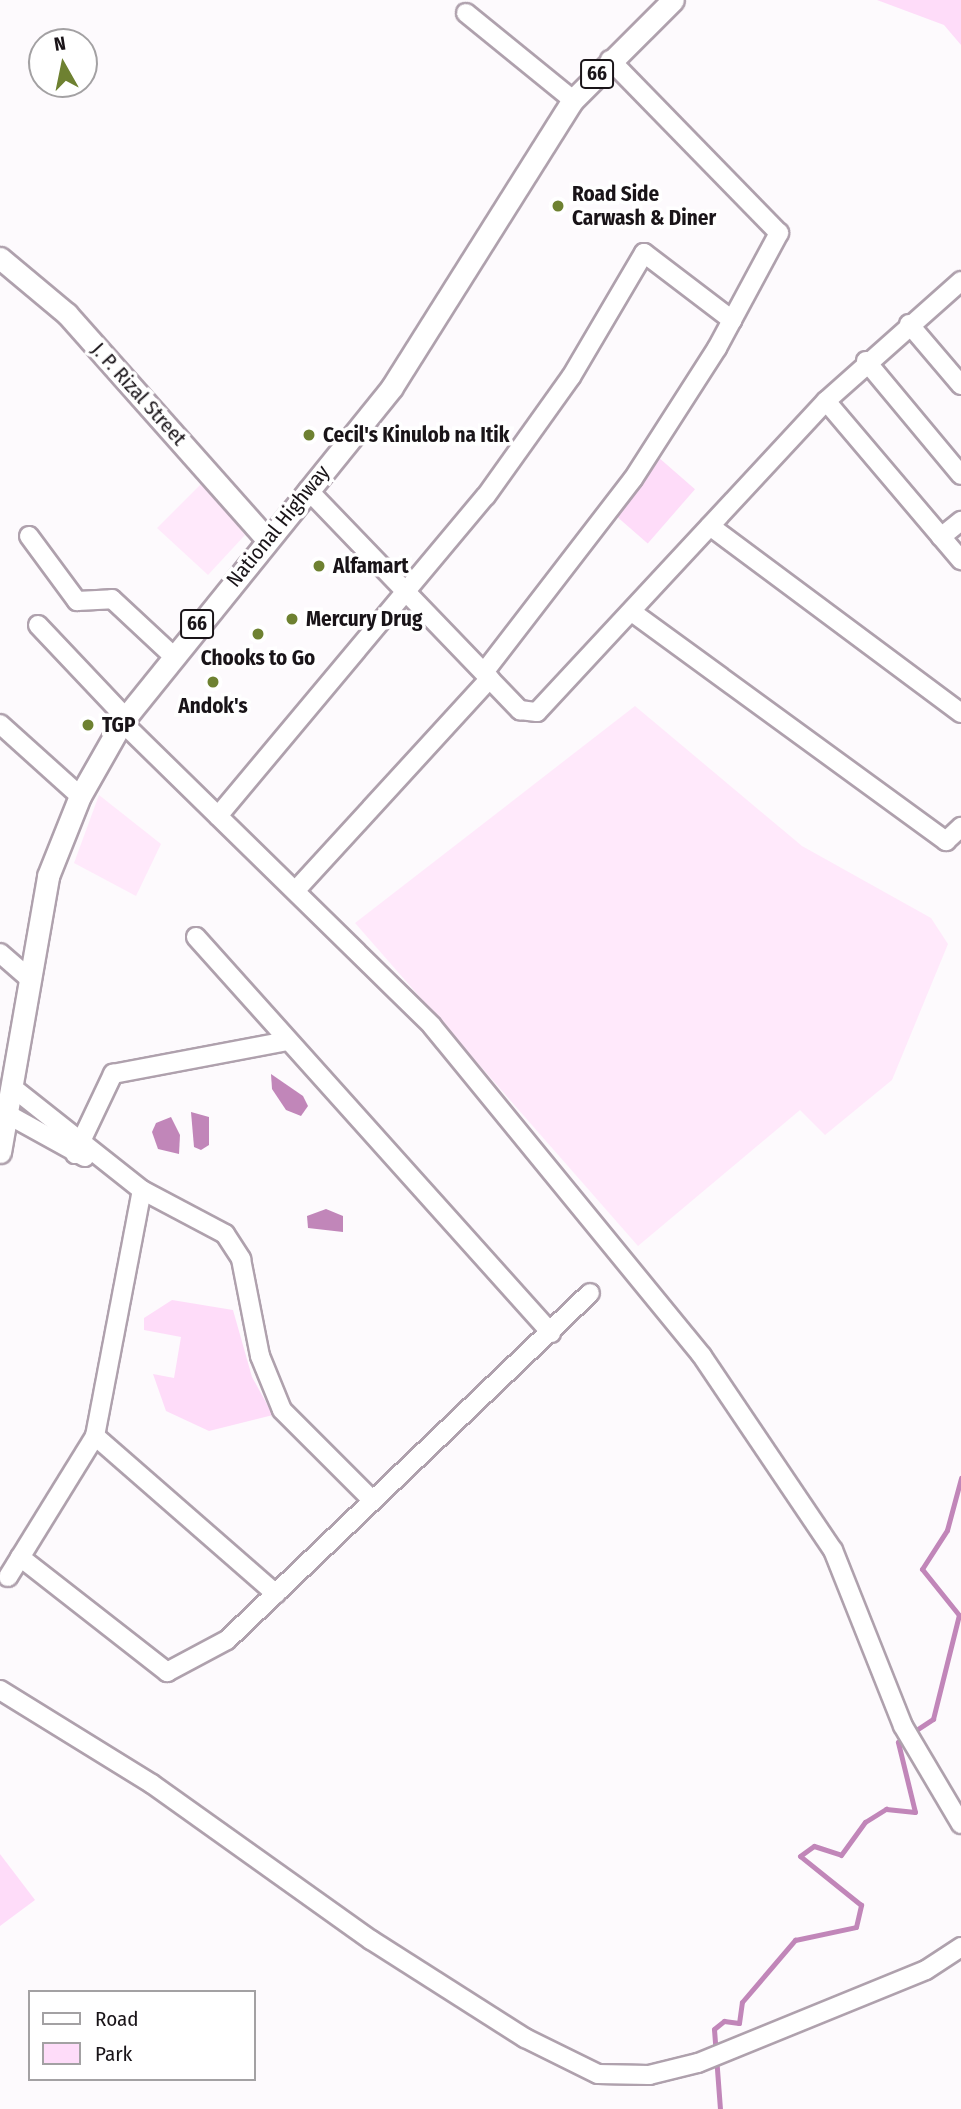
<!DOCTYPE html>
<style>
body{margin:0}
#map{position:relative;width:961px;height:2109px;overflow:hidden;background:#fdfafd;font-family:"Fira Sans Condensed",sans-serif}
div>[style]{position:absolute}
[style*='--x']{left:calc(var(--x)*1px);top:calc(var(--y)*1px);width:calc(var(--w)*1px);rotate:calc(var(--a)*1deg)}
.built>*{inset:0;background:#ffe9fb}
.green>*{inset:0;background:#fedcf9;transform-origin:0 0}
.water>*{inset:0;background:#c186b9}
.stream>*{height:5px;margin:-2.5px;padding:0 2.5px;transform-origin:2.5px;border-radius:2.5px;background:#c186b9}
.roads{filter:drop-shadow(2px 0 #afa1ad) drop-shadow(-2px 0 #afa1ad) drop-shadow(0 2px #afa1ad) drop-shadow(0 -2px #afa1ad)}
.minor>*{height:18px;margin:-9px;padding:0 9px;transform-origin:9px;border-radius:9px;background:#fff}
.major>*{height:21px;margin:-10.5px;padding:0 10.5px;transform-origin:10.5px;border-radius:10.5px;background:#fff}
.dots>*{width:19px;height:19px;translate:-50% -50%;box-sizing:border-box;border:4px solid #fff;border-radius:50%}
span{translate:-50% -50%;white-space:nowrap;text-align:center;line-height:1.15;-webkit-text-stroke:7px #fff;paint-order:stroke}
.shield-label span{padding:2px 5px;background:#fff;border:2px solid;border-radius:5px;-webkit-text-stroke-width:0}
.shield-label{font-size:19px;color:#191418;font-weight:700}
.poi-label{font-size:21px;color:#191418;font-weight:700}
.left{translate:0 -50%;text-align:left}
.street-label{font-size:21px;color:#191418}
.legend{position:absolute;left:28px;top:1990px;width:228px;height:91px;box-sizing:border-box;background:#fff;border:2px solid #a3a1a3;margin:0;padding:9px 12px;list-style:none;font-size:21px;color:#191418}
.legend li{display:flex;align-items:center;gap:14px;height:35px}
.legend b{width:35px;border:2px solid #a3a1a3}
.north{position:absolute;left:28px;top:28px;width:70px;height:70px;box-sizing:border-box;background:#fff;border:2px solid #a3a1a3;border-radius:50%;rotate:351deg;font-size:19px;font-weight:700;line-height:28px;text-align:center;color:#191418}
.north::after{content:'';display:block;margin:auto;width:24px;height:32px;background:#6e8131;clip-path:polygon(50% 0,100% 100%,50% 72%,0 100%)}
</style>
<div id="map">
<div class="built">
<i style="clip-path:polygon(203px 482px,245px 535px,208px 575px,157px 528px)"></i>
<i style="clip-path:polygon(635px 706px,802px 846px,931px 918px,948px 944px,892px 1080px,825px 1135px,800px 1110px,638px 1246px,355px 923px)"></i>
<i style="clip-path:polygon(99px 795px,161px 844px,136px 896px,74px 863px)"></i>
</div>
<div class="green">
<i style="clip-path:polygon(877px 0,961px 0,961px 45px,944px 25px)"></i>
<i style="left:658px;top:457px;width:49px;height:72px;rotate:41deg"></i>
<i style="clip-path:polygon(172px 1300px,233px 1310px,252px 1377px,273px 1415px,209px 1431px,166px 1411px,153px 1374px,174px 1378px,181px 1337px,144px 1330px,144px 1318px)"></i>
<i style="clip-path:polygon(0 1854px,35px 1900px,0 1926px)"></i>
</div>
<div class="water">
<i style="clip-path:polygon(271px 1074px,303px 1096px,308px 1106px,301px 1116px,286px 1110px,272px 1089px)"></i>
<i style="clip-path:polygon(191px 1112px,209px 1117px,209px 1145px,201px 1150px,194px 1147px)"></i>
<i style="clip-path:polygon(171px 1117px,180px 1135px,179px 1154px,158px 1149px,152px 1132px,156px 1123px)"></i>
<i style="clip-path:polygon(326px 1209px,343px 1216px,343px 1232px,308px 1228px,307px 1216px)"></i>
</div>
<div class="stream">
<i style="--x:720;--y:2109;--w:80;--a:-94.3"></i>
<i style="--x:714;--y:2029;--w:13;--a:-39"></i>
<i style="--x:724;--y:2021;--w:15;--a:8"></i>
<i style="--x:739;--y:2023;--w:21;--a:-82"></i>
<i style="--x:742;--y:2002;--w:82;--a:-49.5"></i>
<i style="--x:795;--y:1940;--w:62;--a:-12"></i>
<i style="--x:856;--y:1927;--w:23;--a:-77"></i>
<i style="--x:861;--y:1905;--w:78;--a:-141.2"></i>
<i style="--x:800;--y:1856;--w:17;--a:-36"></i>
<i style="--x:814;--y:1846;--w:28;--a:18"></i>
<i style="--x:841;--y:1855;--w:41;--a:-54"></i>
<i style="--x:865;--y:1822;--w:25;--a:-32"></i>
<i style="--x:886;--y:1809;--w:29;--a:6"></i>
<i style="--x:915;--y:1812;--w:72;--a:-103.7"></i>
<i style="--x:898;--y:1742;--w:42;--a:-33.3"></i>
<i style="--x:933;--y:1719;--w:107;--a:-76"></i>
<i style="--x:959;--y:1615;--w:59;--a:-128.8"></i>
<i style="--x:922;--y:1569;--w:46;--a:-57.3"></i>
<i style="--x:947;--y:1530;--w:54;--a:-74.9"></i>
</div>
<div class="roads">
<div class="minor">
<i style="--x:466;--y:13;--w:138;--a:39.1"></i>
<i style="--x:909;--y:324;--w:80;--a:49.6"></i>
<i style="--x:866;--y:361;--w:148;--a:50.2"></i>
<i style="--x:826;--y:401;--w:209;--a:49.7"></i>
<i style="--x:308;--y:490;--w:306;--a:46.1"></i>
<i style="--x:520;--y:710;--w:17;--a:7"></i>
<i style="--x:537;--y:712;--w:425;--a:-47.1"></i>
<i style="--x:826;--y:401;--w:181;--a:-41.6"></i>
<i style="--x:710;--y:526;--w:313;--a:36.7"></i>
<i style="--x:29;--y:536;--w:81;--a:53.6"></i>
<i style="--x:77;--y:601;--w:35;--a:-3"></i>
<i style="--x:112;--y:599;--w:82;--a:43"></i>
<i style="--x:941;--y:537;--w:26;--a:-39"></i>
<i style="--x:632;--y:612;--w:389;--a:36.1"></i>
<i style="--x:946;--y:841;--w:21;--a:-43"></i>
<i style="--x:38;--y:625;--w:128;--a:46.6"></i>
<i style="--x:485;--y:671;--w:242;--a:-52.4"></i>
<i style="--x:633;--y:479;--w:156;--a:-57.3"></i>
<i style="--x:717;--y:348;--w:131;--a:-61.7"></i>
<i style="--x:779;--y:233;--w:242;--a:-134.3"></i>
<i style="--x:122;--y:722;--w:434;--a:44.4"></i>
<i style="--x:432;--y:1026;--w:426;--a:50.7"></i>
<i style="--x:702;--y:1356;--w:234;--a:56"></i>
<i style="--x:833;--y:1550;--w:189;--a:68.3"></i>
<i style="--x:903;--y:1726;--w:114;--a:59.4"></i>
<i style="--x:0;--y:724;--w:108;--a:42"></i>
<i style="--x:218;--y:816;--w:417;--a:-50.1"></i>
<i style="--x:486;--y:496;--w:146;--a:-54.5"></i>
<i style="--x:571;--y:377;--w:144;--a:-59.5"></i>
<i style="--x:644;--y:253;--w:111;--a:37.3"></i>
<i style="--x:296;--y:890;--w:287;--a:-47.5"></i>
<i style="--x:196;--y:937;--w:532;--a:48.12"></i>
<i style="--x:0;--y:953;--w:38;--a:41"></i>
<i style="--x:12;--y:1087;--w:166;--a:38.4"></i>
<i style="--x:142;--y:1190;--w:94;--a:27.9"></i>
<i style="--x:225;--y:1234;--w:30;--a:57"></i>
<i style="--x:241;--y:1259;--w:99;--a:78.9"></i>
<i style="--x:260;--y:1356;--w:58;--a:67.8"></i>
<i style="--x:282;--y:1410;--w:127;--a:45"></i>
<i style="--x:7;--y:1114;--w:89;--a:28.9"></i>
<i style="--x:75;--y:1154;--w:89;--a:-64.6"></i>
<i style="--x:113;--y:1074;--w:177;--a:-10.7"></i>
<i style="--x:95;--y:1436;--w:240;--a:41.1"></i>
<i style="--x:20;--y:1557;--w:187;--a:38"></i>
<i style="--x:167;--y:1672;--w:68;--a:-28.1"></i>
<i style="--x:227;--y:1640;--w:502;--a:-43.71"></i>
<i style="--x:8;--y:1577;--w:166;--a:-58.3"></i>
<i style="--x:95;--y:1436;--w:250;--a:-79.2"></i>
<i style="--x:0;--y:1690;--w:179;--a:31.7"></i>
<i style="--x:152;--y:1784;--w:269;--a:35.5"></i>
<i style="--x:371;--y:1940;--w:183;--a:32.5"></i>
<i style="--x:525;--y:2038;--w:81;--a:26.3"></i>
<i style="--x:598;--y:2074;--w:51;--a:1.1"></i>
<i style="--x:649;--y:2075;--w:50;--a:-13.8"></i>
<i style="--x:698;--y:2063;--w:246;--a:-22.2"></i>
<i style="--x:926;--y:1970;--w:42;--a:-33.3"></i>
</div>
<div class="major">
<i style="--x:0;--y:258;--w:87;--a:39.9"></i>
<i style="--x:67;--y:314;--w:301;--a:48.4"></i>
<i style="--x:0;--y:1152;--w:280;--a:-80.1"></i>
<i style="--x:48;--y:876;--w:86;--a:-68.2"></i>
<i style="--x:80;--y:796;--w:85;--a:-60.4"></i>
<i style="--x:122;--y:722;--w:430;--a:-51.1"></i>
<i style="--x:392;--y:387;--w:339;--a:-57.8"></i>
<i style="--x:573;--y:100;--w:141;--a:-45"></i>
</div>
</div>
<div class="dots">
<i style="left:558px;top:206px;background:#6e8131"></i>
<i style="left:309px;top:435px;background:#6e8131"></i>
<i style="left:319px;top:566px;background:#6e8131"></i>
<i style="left:292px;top:619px;background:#6e8131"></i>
<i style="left:258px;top:634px;background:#6e8131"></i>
<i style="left:213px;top:682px;background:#6e8131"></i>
<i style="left:88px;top:725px;background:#6e8131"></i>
</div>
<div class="shield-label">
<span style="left:597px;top:74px">66</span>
<span style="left:197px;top:624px">66</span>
</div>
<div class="poi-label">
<span class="left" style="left:572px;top:206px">Road Side<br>Carwash &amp; Diner</span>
<span class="left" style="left:323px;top:435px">Cecil's Kinulob na Itik</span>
<span class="left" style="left:333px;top:566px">Alfamart</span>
<span class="left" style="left:306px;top:619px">Mercury Drug</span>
<span style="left:258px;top:658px">Chooks to Go</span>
<span style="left:213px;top:706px">Andok's</span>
<span class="left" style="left:102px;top:725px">TGP</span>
</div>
<div class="street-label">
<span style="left:139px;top:394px;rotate:48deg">J. P. Rizal Street</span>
<span style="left:278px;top:526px;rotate:-51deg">National Highway</span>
</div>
<ul class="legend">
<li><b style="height:9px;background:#fff"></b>Road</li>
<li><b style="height:19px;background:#fedcf9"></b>Park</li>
</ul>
<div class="north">N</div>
</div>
